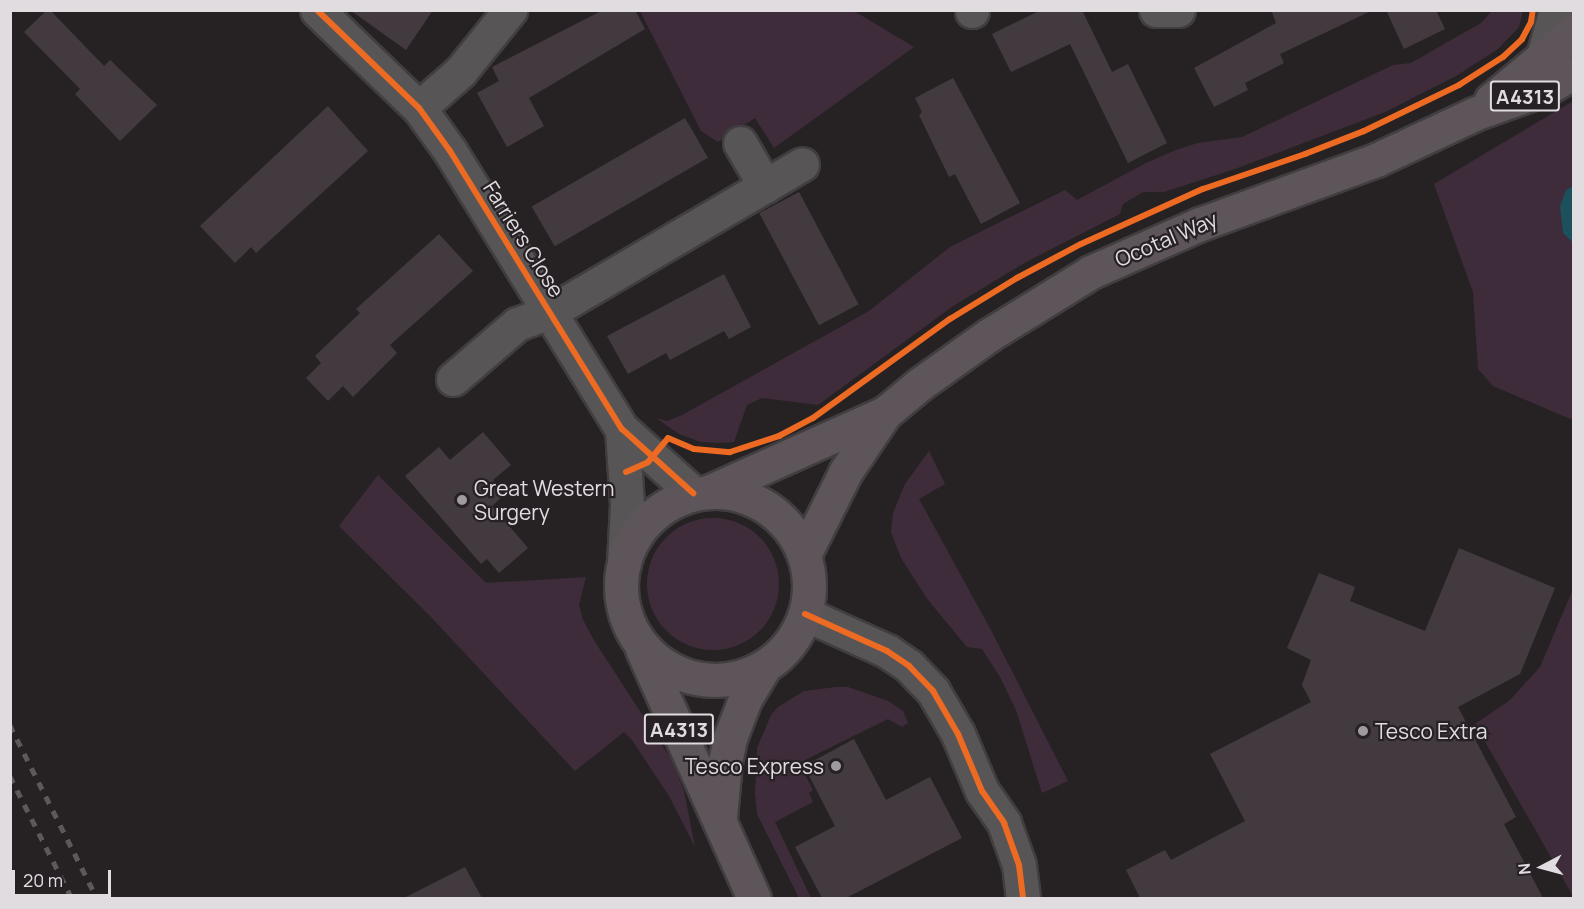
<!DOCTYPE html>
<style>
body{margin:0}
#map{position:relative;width:1584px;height:909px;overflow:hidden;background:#262224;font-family:Manrope,sans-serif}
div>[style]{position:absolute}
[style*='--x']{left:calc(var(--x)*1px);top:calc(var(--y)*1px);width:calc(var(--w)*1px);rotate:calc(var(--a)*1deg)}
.green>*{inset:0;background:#3f2c3a}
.round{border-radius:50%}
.water>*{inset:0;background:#1d505d}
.building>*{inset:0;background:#433a40;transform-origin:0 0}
.roads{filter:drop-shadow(2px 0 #413e40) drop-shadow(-2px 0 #413e40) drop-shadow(0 2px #413e40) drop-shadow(0 -2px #413e40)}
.minor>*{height:33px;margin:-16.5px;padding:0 16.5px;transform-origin:16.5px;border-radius:16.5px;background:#575556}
.tertiary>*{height:33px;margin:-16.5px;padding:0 16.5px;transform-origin:16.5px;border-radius:16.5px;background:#575556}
.primary>*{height:33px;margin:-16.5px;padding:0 16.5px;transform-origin:16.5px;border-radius:16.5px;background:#5e555b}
.primary>.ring{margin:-16.5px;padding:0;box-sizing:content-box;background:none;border:33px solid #5e555b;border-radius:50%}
.rail>*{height:4.5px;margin-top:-2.25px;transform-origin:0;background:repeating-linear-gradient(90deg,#5c595b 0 8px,transparent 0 16px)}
.cycleway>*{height:6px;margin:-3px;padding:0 3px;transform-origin:3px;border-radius:3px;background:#ed6a23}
.dots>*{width:16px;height:16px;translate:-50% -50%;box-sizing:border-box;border:3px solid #272125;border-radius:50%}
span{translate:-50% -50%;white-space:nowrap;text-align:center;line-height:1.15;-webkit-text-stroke:4.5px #272125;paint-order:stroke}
.shield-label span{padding:2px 4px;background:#272125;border:2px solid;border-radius:4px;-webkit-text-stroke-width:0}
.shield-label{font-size:20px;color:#e0dcdf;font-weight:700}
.street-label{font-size:21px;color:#e0dcdf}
.poi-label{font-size:21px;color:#e0dcdf}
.left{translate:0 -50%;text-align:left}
.right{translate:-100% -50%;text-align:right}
.frame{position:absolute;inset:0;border:12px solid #e0dcdf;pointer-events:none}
.north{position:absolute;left:1512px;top:837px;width:60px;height:60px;-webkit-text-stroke:4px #272125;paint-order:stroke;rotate:264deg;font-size:16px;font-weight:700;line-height:24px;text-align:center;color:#e0dcdf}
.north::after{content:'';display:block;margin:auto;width:21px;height:27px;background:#e0dcdf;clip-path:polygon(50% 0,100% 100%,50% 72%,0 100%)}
.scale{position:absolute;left:12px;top:870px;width:99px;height:27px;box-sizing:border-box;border:3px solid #e0dcdf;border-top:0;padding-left:8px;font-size:18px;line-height:21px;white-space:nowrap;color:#e0dcdf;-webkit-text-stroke:4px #272125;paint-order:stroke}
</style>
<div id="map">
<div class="green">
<i style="clip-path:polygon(1493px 10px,1523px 11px,1519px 27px,1498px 49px,1456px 76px,1385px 112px,1235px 169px,1164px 192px,1143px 192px,1123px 204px,1120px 214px,1026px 262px,953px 306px,818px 405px,762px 398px,747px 405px,734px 442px,718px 443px,701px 442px,679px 434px,656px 418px,667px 421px,682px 415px,869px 311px,950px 247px,1065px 190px,1077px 200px,1146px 163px,1176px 150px,1198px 143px,1242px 137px,1393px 65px,1411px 63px,1481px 23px)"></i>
<i style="clip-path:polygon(640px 11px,854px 11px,914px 47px,774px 148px,755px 118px,718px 142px,701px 131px)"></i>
<i style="clip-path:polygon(1573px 101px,1573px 186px,1566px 190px,1563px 233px,1573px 243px,1573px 420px,1493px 386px,1478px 369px,1473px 292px,1434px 184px)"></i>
<i style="clip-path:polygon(929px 451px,945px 484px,919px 499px,992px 632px,1068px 781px,1042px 793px,1016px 710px,1000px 677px,982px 649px,967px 647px,928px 600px,901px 558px,891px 532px,893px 513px,905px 484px)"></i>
<i style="clip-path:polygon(378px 475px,486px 583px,586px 577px,579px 605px,583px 620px,595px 642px,671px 759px,684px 791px,695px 847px,669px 796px,632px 740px,624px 732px,575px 771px,430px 616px,339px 526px)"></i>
<i class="round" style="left:647px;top:518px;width:132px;height:132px"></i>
<i style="clip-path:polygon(1573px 589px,1572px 749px,1573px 896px,1475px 724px,1510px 700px,1540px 667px)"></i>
<i style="clip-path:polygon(836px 687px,848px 687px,888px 701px,903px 711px,908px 723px,902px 727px,888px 719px,799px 763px,813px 790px,809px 793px,813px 802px,775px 822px,811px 898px,799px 898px,757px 814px,755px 793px,757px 748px,771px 715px,778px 707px,804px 691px)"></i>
</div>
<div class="water">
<i style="clip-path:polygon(1573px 186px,1573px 243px,1563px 233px,1560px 206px,1566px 190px)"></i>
</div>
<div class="building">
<i style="clip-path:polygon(47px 10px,50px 10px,104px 66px,110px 60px,157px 105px,120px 141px,75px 94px,80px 89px,24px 32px)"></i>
<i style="clip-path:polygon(350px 10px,433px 10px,406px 50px)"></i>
<i style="clip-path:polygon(603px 10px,635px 10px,645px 29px,529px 98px,544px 126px,507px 147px,477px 93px,499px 81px,492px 67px)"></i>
<i style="clip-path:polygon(1041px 10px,1082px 10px,1112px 72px,1128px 64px,1167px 143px,1128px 163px,1070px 44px,1011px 72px,992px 34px)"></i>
<i style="clip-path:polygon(1271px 10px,1373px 10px,1280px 54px,1284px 63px,1245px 83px,1248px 90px,1214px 107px,1194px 68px,1276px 23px)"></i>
<i style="clip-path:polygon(1386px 10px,1436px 10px,1445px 29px,1404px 49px)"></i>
<i style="clip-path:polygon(953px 78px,1020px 203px,981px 224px,955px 174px,949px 177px,919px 115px,922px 112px,915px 98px)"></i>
<i style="clip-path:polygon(328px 106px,368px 151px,256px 253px,251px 247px,235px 263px,200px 226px)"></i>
<i style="left:685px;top:118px;width:46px;height:177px;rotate:60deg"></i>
<i style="left:799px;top:192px;width:127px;height:45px;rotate:62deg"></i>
<i style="clip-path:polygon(439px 234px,473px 271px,390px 345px,397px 353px,353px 397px,343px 386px,328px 401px,306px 378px,321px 363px,315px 356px,360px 313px,356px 309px)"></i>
<i style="clip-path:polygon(724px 274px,751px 327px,729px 339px,724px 331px,670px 360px,666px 353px,628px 374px,607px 336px)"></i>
<i style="clip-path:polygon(483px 432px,511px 465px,493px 480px,505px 494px,492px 506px,528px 548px,499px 573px,487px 559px,481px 564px,405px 476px,439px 447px,450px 460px)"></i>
<i style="clip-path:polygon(1459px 548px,1555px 588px,1520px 674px,1458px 707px,1516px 817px,1504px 824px,1543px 898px,1140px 898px,1126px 870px,1165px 850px,1171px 860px,1245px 821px,1210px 754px,1311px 702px,1302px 685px,1311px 660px,1287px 648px,1319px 573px,1355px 587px,1350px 601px,1425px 631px)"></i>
<i style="clip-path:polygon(854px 739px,886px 800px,930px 777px,962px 838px,846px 898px,822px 898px,795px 847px,835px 826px,804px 766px)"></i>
<i style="clip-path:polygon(465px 867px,482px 898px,404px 898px)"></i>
</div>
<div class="roads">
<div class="minor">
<i style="--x:317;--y:10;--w:141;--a:43.9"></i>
<i style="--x:419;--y:108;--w:53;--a:54.2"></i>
<i style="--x:450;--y:151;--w:327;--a:58.3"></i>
<i style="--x:622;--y:429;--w:96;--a:42"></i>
<i style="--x:1156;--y:10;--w:22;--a:0"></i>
<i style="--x:972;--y:11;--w:1;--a:-90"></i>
<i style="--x:419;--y:108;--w:55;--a:-41.3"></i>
<i style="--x:460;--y:72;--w:80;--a:-51.1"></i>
<i style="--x:740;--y:143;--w:50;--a:59.8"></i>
<i style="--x:453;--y:379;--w:84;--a:-40.7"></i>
<i style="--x:517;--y:324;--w:35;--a:-20"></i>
<i style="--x:550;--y:312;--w:292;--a:-30.4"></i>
<i style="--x:622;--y:429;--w:75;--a:86.2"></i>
<i style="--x:627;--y:504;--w:60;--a:92.9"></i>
<i style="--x:805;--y:614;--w:90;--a:24.3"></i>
<i style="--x:887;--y:651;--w:27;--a:34"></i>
<i style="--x:909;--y:666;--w:35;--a:46"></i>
<i style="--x:933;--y:691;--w:50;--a:59.8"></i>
<i style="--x:958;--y:734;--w:62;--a:67.2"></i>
<i style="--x:982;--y:791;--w:39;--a:55"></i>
<i style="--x:1004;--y:823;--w:45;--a:70.3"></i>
<i style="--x:1019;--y:865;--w:33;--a:83"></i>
</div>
<div class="tertiary">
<i style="--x:1543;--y:56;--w:48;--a:-74.2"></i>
</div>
<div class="primary">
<i style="--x:1491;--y:100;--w:108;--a:-39.7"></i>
<i class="ring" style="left:621px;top:492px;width:155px;height:155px"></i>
<i style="--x:708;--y:492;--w:194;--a:-24.1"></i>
<i style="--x:885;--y:413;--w:45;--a:-39.6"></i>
<i style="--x:920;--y:384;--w:85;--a:-35.4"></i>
<i style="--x:989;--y:335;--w:120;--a:-31.7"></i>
<i style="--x:1091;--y:272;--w:119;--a:-23.8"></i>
<i style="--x:1200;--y:224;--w:187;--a:-20"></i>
<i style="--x:1376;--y:160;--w:108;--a:-25.1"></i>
<i style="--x:1474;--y:114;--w:77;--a:-19.6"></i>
<i style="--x:1547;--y:88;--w:31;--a:-31"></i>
<i style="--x:804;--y:555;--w:94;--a:-63.4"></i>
<i style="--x:846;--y:471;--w:70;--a:-56.1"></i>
<i style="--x:642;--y:649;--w:273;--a:65.8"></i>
<i style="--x:720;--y:817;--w:55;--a:-84.8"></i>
<i style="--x:725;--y:762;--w:25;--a:-78"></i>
<i style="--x:730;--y:738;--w:42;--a:-69"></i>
<i style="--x:745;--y:699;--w:37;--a:-59"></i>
</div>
</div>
<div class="rail">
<i style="--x:10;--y:725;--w:194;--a:63.3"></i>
<i style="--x:10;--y:776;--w:137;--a:63.1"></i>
</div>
<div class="cycleway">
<i style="--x:317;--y:10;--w:141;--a:43.9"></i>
<i style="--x:419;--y:108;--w:53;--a:54.2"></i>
<i style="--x:450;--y:151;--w:327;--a:58.3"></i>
<i style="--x:622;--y:429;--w:96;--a:42"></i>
<i style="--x:626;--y:472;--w:24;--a:-24"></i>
<i style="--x:648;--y:462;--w:31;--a:-50"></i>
<i style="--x:668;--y:438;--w:28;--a:23"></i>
<i style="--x:694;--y:449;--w:36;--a:5"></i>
<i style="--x:730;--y:452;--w:52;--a:-18.1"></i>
<i style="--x:779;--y:436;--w:38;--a:-28"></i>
<i style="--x:813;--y:418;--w:169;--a:-35.9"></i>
<i style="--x:950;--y:319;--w:79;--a:-31.5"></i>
<i style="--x:1017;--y:278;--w:72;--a:-28"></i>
<i style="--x:1081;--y:244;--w:134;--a:-24.3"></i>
<i style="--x:1203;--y:189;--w:108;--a:-18.9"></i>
<i style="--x:1305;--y:154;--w:63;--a:-21.3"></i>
<i style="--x:1364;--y:131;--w:106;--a:-25.8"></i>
<i style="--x:1459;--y:85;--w:52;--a:-32.5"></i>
<i style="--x:1503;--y:57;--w:26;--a:-43"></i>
<i style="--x:1522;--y:39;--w:19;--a:-62"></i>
<i style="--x:1531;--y:22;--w:12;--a:-81"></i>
<i style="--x:805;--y:614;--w:90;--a:24.3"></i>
<i style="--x:887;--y:651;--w:27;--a:34"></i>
<i style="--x:909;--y:666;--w:35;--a:46"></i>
<i style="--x:933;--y:691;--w:50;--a:59.8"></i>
<i style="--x:958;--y:734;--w:62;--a:67.2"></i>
<i style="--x:982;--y:791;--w:39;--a:55"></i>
<i style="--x:1004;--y:823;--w:45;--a:70.3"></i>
<i style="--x:1019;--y:865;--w:33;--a:83"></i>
</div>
<div class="dots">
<i style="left:462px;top:500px;background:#9f9b9e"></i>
<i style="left:1363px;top:731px;background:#9f9b9e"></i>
<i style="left:836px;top:766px;background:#9f9b9e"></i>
</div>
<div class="shield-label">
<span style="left:1525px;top:96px">A4313</span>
<span style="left:679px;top:729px">A4313</span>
</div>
<div class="street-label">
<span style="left:524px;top:239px;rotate:58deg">Farriers Close</span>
<span style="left:1166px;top:239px;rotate:-23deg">Ocotal Way</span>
</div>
<div class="poi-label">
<span class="left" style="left:474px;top:500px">Great Western<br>Surgery</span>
<span class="left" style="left:1375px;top:731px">Tesco Extra</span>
<span class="right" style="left:824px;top:766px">Tesco Express</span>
</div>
<div class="frame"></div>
<div class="north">N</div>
<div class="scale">20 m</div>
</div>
